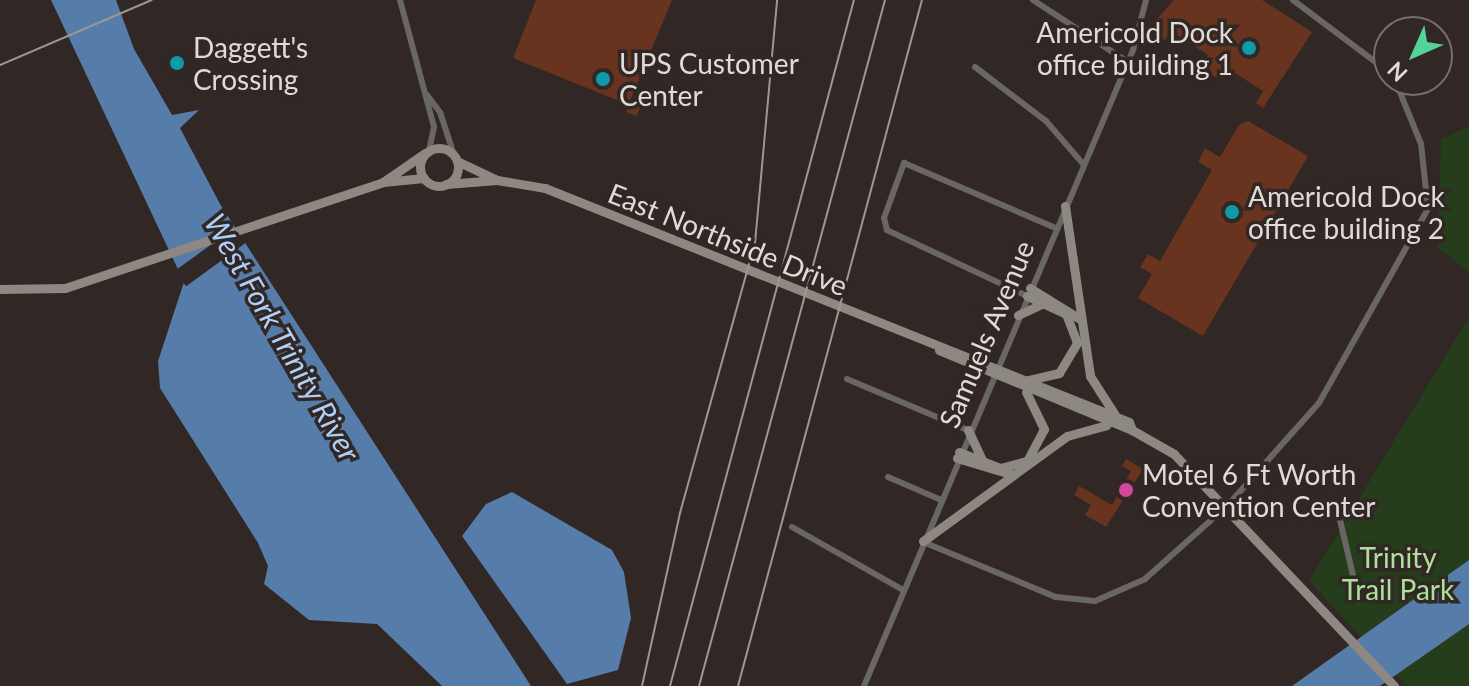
<!DOCTYPE html>
<style>
body{margin:0}
#map{position:relative;width:1469px;height:686px;overflow:hidden;background:#312724;font-family:Lato,sans-serif}
div>[style]{position:absolute}
[style*='--x']{left:calc(var(--x)*1px);top:calc(var(--y)*1px);width:calc(var(--w)*1px);rotate:calc(var(--a)*1deg)}
.green>*{inset:0;background:#253d1b}
.water>*{inset:0;background:#567ca9}
.pier>*{inset:0;background:#312724;transform-origin:0 0}
.building>*{inset:0;background:#68331f}
.street>*{height:6px;margin:-3px;padding:0 3px;transform-origin:3px;border-radius:3px;background:#696763}
.secondary>*{height:9px;margin:-4.5px;padding:0 4.5px;transform-origin:4.5px;border-radius:4.5px;background:#8d8982}
.secondary>.ring{margin:-4.5px;padding:0;box-sizing:content-box;background:none;border:9px solid #8d8982;border-radius:50%}
.rail>*{height:2px;margin:-1px;padding:0 1px;transform-origin:1px;border-radius:1px;background:#9e9794}
.dots>*{width:22px;height:22px;translate:-50% -50%;box-sizing:border-box;border:4px solid #312724;border-radius:50%}
span{translate:-50% -50%;white-space:nowrap;text-align:center;line-height:1.15;-webkit-text-stroke:7px #312724;paint-order:stroke}
.poi-label{font-size:28px;color:#e1dbd8}
.right{translate:-100% -50%;text-align:right}
.left{translate:0 -50%;text-align:left}
.street-label{font-size:28px;color:#e1dbd8}
.park-label{font-size:28px;color:#abe198}
.water-label{font-size:30px;color:#aed0f8;font-style:italic}
.north{position:absolute;left:1373px;top:16px;width:80px;height:80px;box-sizing:border-box;background:#312724;border:2px solid #776f6c;border-radius:50%;rotate:225deg;font-size:22px;font-weight:700;line-height:32px;text-align:center;color:#e1dbd8}
.north::after{content:'';display:block;margin:auto;width:28px;height:36px;background:#53d396;clip-path:polygon(50% 0,100% 100%,50% 72%,0 100%)}
</style>
<div id="map">
<div class="green">
<i style="clip-path:polygon(1469px 126px,1469px 272px,1438px 248px,1441px 139px)"></i>
<i style="clip-path:polygon(1469px 317px,1469px 686px,1407px 686px,1309px 581px)"></i>
</div>
<div class="water">
<i style="clip-path:polygon(51px 0,116px 0,134px 49px,172px 115px,199px 110px,180px 128px,220px 204px,531px 686px,442px 686px,377px 624px,309px 620px,264px 584px,268px 566px,258px 543px,160px 388px,158px 361px,184px 282px)"></i>
<i style="clip-path:polygon(512px 492px,612px 550px,624px 572px,631px 618px,618px 670px,567px 684px,462px 536px,486px 504px)"></i>
<i style="clip-path:polygon(1469px 560px,1469px 624px,1380px 686px,1292px 686px)"></i>
</div>
<div class="pier">
<i style="left:238px;top:225px;width:19px;height:78px;rotate:54deg"></i>
</div>
<div class="building">
<i style="clip-path:polygon(536px 0,672px 0,630px 101px,641px 105px,637px 116px,626px 112px,629px 105px,513px 58px)"></i>
<i style="clip-path:polygon(1174px 0,1262px 0,1312px 32px,1263px 108px,1256px 103px,1263px 91px,1224px 66px,1217px 78px,1201px 67px,1208px 55px,1171px 31px,1165px 40px,1148px 29px)"></i>
<i style="clip-path:polygon(1248px 121px,1308px 156px,1203px 336px,1138px 298px,1152px 274px,1140px 267px,1148px 254px,1160px 261px,1212px 170px,1198px 162px,1205px 148px,1220px 157px,1239px 125px)"></i>
<i style="clip-path:polygon(1126px 459px,1143px 469px,1106px 527px,1085px 515px,1091px 505px,1074px 495px,1079px 486px,1112px 505px,1131px 471px,1122px 466px)"></i>
</div>
<div class="street">
<i style="--x:400;--y:0;--w:131;--a:75"></i>
<i style="--x:434;--y:127;--w:25;--a:102"></i>
<i style="--x:1033;--y:0;--w:113;--a:33.1"></i>
<i style="--x:1293;--y:0;--w:120;--a:36.9"></i>
<i style="--x:975;--y:67;--w:89;--a:37.3"></i>
<i style="--x:1046;--y:121;--w:58;--a:49.2"></i>
<i style="--x:427;--y:95;--w:21;--a:53"></i>
<i style="--x:440;--y:112;--w:45;--a:72"></i>
<i style="--x:1027;--y:296;--w:155;--a:-154.8"></i>
<i style="--x:887;--y:230;--w:12;--a:-104"></i>
<i style="--x:884;--y:218;--w:59;--a:-70"></i>
<i style="--x:904;--y:163;--w:165;--a:23.2"></i>
<i style="--x:847;--y:379;--w:131;--a:22.9"></i>
<i style="--x:888;--y:477;--w:56;--a:23.3"></i>
<i style="--x:1340;--y:520;--w:83;--a:76.8"></i>
<i style="--x:792;--y:527;--w:128;--a:29.6"></i>
<i style="--x:923;--y:542;--w:144;--a:22.5"></i>
<i style="--x:1056;--y:597;--w:39;--a:6"></i>
<i style="--x:1095;--y:601;--w:55;--a:-23.7"></i>
<i style="--x:1145;--y:579;--w:111;--a:-41.7"></i>
<i style="--x:1228;--y:505;--w:137;--a:-48.3"></i>
<i style="--x:1319;--y:403;--w:223;--a:-60.7"></i>
<i style="--x:1428;--y:209;--w:65;--a:-96.1"></i>
<i style="--x:1421;--y:144;--w:69;--a:-112.1"></i>
<i style="--x:864;--y:686;--w:691;--a:-67.07"></i>
<i style="--x:1133;--y:50;--w:52;--a:-75.4"></i>
</div>
<div class="secondary">
<i class="ring" style="left:420px;top:148px;width:29px;height:29px"></i>
<i style="--x:457;--y:161;--w:44;--a:25.4"></i>
<i style="--x:497;--y:180;--w:49;--a:9.5"></i>
<i style="--x:545;--y:188;--w:629;--a:21.84"></i>
<i style="--x:1129;--y:422;--w:9;--a:69"></i>
<i style="--x:383;--y:182;--w:51;--a:-34.6"></i>
<i style="--x:446;--y:184;--w:51;--a:-4.5"></i>
<i style="--x:1065;--y:206;--w:172;--a:81.6"></i>
<i style="--x:1090;--y:376;--w:46;--a:57.3"></i>
<i style="--x:1030;--y:288;--w:59;--a:31.8"></i>
<i style="--x:0;--y:289;--w:65;--a:-0.9"></i>
<i style="--x:65;--y:288;--w:335;--a:-18.4"></i>
<i style="--x:383;--y:182;--w:41;--a:-5.6"></i>
<i style="--x:1027;--y:296;--w:43;--a:24.8"></i>
<i style="--x:1066;--y:314;--w:31;--a:69"></i>
<i style="--x:1077;--y:343;--w:35;--a:121"></i>
<i style="--x:1059;--y:373;--w:32;--a:167"></i>
<i style="--x:1018;--y:315;--w:29;--a:-25"></i>
<i style="--x:939;--y:350;--w:209;--a:22.5"></i>
<i style="--x:1132;--y:430;--w:48;--a:29.7"></i>
<i style="--x:1174;--y:454;--w:320;--a:46.5"></i>
<i style="--x:968;--y:430;--w:35;--a:65"></i>
<i style="--x:959;--y:452;--w:44;--a:21.3"></i>
<i style="--x:1000;--y:468;--w:28;--a:-15"></i>
<i style="--x:1027;--y:461;--w:36;--a:-62"></i>
<i style="--x:1044;--y:429;--w:41;--a:-115.9"></i>
<i style="--x:957;--y:458;--w:59;--a:16.6"></i>
<i style="--x:923;--y:541;--w:178;--a:-36.1"></i>
<i style="--x:1067;--y:436;--w:41;--a:-15.4"></i>
</div>
<div class="rail">
<i style="--x:0;--y:65;--w:165;--a:-23.2"></i>
<i style="--x:642;--y:686;--w:177;--a:-77.6"></i>
<i style="--x:680;--y:513;--w:280;--a:-74.5"></i>
<i style="--x:755;--y:243;--w:244;--a:-84.8"></i>
<i style="--x:670;--y:686;--w:710;--a:-74.99"></i>
<i style="--x:699;--y:686;--w:711;--a:-74.83"></i>
<i style="--x:738;--y:686;--w:710;--a:-74.99"></i>
</div>
<div class="dots">
<i style="left:1249px;top:48px;background:#0f9aa8"></i>
<i style="left:177px;top:63px;background:#0f9aa8"></i>
<i style="left:603px;top:79px;background:#0f9aa8"></i>
<i style="left:1232px;top:212px;background:#0f9aa8"></i>
<i style="left:1126px;top:490px;background:#d1479c"></i>
</div>
<div class="poi-label">
<span class="right" style="left:1233px;top:48px">Americold Dock<br>office building 1</span>
<span class="left" style="left:193px;top:63px">Daggett's<br>Crossing</span>
<span class="left" style="left:619px;top:79px">UPS Customer<br>Center</span>
<span class="left" style="left:1248px;top:212px">Americold Dock<br>office building 2</span>
<span class="left" style="left:1142px;top:490px">Motel 6 Ft Worth<br>Convention Center</span>
</div>
<div class="street-label">
<span style="left:728px;top:239px;rotate:22deg">East Northside Drive</span>
<span style="left:986px;top:334px;rotate:-67deg">Samuels Avenue</span>
</div>
<div class="park-label">
<span style="left:1398px;top:573px">Trinity<br>Trail Park</span>
</div>
<div class="water-label">
<span style="left:283px;top:337px;rotate:60deg">West Fork Trinity River</span>
</div>
<div class="north">N</div>
</div>
